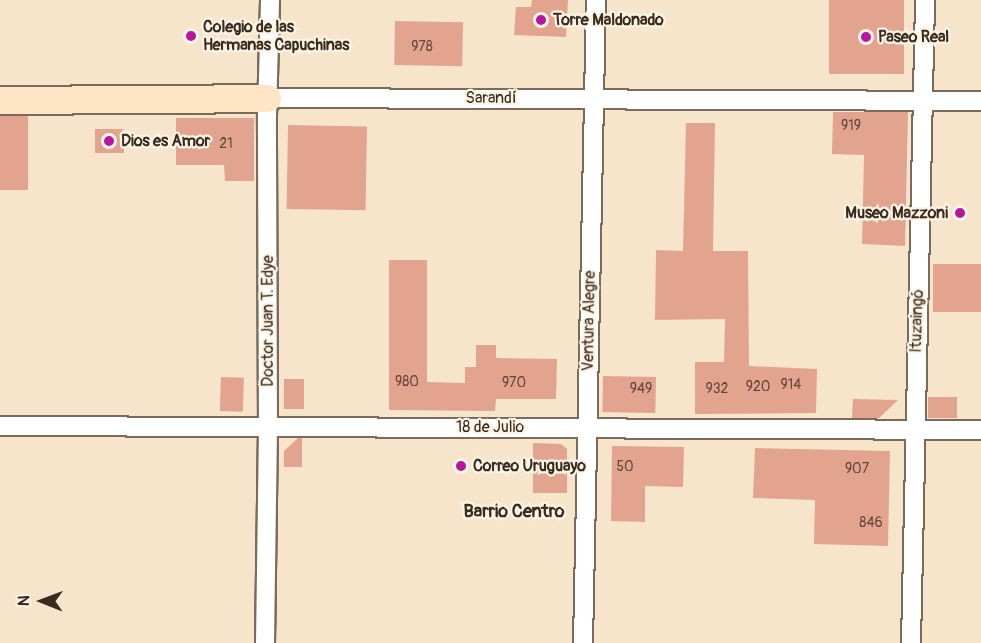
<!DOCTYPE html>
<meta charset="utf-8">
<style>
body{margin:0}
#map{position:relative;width:981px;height:643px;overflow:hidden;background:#f6e5cb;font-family:Pangolin,sans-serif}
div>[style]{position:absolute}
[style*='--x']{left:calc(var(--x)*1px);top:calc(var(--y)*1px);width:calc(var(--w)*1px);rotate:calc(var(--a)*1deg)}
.building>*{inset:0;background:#e2a48f;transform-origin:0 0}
.roads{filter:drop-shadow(2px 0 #7c6b5b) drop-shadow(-2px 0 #7c6b5b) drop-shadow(0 2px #7c6b5b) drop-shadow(0 -2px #7c6b5b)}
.street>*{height:18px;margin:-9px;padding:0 9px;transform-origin:9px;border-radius:9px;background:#fff}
.secondary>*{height:27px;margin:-13.5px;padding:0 13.5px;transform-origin:13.5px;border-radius:13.5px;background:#fde5c5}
.dots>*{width:16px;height:16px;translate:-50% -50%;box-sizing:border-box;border:3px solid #fcf5e5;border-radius:50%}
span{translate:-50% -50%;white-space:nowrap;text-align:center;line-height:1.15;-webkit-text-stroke:4.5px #fcf5e5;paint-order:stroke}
.number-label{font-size:14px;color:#65483a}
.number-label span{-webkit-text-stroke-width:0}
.poi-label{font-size:16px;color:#3b2a1e;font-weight:700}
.left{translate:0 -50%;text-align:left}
.right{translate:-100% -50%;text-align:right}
.street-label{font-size:16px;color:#3b2a1e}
.neighbourhood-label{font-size:18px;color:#3b2a1e;font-weight:700}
.north{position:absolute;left:12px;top:571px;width:60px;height:60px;-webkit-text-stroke:4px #fcf5e5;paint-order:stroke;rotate:271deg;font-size:16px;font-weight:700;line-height:24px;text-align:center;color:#3b2a1e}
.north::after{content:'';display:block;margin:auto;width:21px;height:27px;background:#3b2a1e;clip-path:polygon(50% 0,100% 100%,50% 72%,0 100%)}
</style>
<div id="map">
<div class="building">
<i style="clip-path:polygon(532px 0,568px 0,566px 37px,514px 35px,516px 7px,531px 7px)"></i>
<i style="left:829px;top:0;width:75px;height:74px"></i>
<i style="left:395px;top:21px;width:68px;height:44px;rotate:1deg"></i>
<i style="clip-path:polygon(833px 112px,908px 112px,905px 246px,862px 244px,864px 155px,832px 154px)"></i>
<i style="left:0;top:116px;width:28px;height:74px"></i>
<i style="clip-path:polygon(176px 118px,254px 118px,254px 181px,225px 181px,224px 165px,176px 165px)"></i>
<i style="clip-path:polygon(686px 123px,715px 123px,713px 251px,748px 251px,749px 366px,817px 369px,816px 413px,695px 414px,695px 362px,724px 362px,725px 319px,655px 320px,656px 250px,683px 251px)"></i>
<i style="left:288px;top:125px;width:79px;height:84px;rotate:1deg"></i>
<i style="left:95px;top:129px;width:29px;height:24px"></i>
<i style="clip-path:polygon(389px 260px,427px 260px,427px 382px,465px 383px,465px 367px,476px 367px,476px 345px,496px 345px,496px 358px,557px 359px,556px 399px,496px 399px,495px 411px,389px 410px)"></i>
<i style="left:933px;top:264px;width:48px;height:48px"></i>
<i style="left:603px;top:376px;width:53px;height:36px;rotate:1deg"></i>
<i style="left:221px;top:377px;width:23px;height:34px;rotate:2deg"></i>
<i style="left:284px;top:379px;width:20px;height:30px"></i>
<i style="left:957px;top:397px;width:21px;height:29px;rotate:90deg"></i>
<i style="clip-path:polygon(853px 399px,898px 400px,879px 418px,852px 418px)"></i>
<i style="clip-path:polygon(298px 438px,302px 438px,302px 467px,284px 467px,284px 451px)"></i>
<i style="clip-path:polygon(533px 443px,561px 444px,567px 449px,567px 493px,533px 493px)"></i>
<i style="clip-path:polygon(612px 446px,684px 447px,683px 487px,645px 486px,645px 522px,611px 521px)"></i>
<i style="clip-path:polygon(755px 448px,890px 451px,888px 546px,814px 544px,815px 500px,753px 498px)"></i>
</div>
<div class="roads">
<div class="street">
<i style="--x:267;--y:98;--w:714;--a:0.24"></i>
<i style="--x:0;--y:426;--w:981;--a:0.23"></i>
<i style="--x:265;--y:643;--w:214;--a:-89.2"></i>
<i style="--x:268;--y:429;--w:313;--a:-90.2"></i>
<i style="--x:267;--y:116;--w:116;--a:-88.5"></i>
<i style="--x:583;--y:643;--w:643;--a:-88.84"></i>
<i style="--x:911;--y:643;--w:643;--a:-88.75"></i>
</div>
<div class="secondary">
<i style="--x:0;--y:100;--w:267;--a:-0.4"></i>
</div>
</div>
<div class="dots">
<i style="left:541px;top:20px;background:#b5179e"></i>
<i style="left:191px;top:36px;background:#b5179e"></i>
<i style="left:866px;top:37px;background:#b5179e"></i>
<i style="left:109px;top:141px;background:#b5179e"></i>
<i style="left:960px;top:213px;background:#b5179e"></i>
<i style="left:461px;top:466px;background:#b5179e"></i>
</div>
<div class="number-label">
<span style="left:422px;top:47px">978</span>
<span style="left:851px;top:126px">919</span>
<span style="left:226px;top:144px">21</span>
<span style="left:407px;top:382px">980</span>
<span style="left:514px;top:383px">970</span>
<span style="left:791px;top:385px">914</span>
<span style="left:758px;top:387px">920</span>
<span style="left:641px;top:389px">949</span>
<span style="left:717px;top:389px">932</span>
<span style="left:625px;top:467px">50</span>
<span style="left:857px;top:469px">907</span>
<span style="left:871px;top:523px">846</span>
</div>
<div class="poi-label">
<span class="left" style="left:553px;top:20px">Torre Maldonado</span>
<span class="left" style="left:203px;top:36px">Colegio de las<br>Hermanas Capuchinas</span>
<span class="left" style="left:878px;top:37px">Paseo Real</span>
<span class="left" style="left:121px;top:141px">Dios es Amor</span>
<span class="right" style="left:948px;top:213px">Museo Mazzoni</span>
<span class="left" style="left:473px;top:466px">Correo Uruguayo</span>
</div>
<div class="street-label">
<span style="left:491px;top:98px">Sarandí</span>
<span style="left:268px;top:321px;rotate:-90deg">Doctor Juan T. Edye</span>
<span style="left:589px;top:321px;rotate:-89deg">Ventura Alegre</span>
<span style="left:917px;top:321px;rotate:-88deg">Ituzaingó</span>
<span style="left:490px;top:427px">18 de Julio</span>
</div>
<div class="neighbourhood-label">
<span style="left:514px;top:512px">Barrio Centro</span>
</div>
<div class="north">N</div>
</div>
